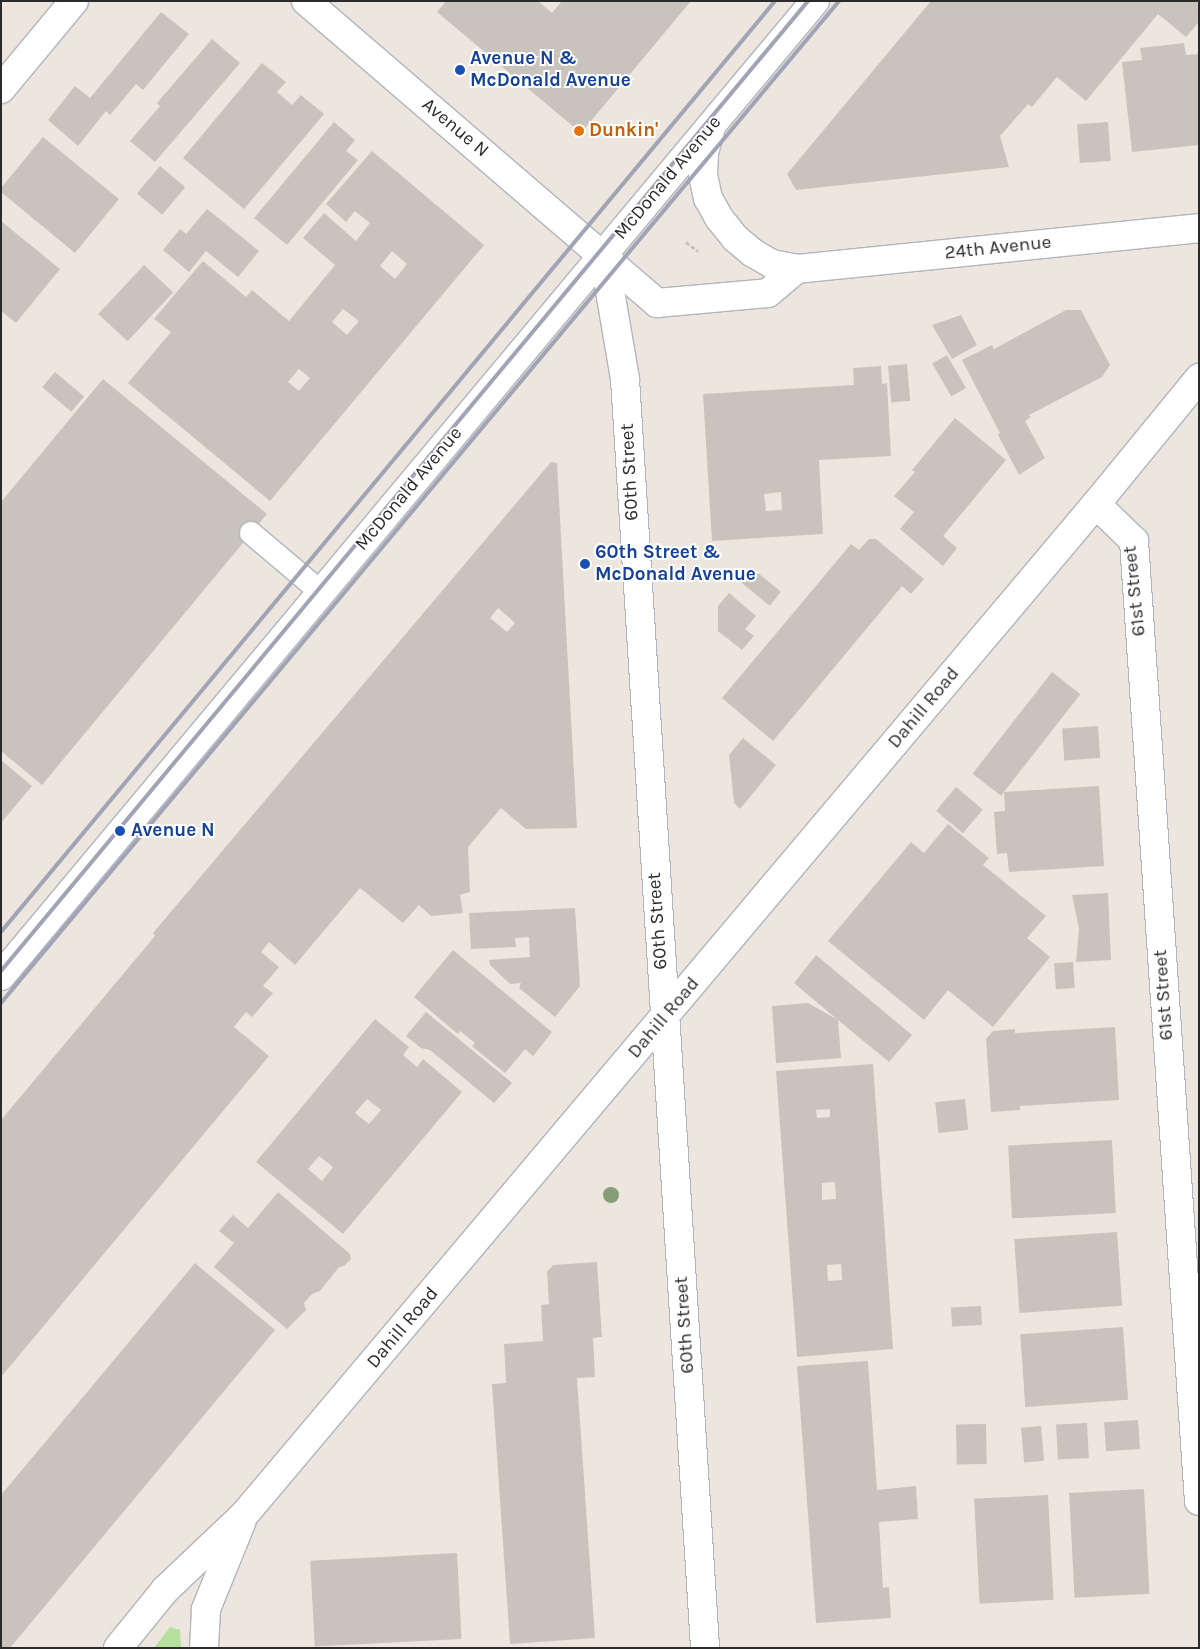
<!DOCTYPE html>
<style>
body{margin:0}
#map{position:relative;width:1200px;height:1649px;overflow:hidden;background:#ece6de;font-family:Karla,sans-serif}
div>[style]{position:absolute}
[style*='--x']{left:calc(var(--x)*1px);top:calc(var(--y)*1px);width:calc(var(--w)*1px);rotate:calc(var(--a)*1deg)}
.green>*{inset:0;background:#b6e09e}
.building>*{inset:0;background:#c8c4bd;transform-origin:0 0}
.path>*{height:3px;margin-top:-1.5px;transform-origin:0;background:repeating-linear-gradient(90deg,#c4c4c4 0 4px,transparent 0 6.5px)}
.roads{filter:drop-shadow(1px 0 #b2b5be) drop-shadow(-1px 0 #b2b5be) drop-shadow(0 1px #b2b5be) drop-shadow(0 -1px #b2b5be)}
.service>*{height:22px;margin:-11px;padding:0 11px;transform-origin:11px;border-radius:11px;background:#fff}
.minor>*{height:28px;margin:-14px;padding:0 14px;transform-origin:14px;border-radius:14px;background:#fff}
.secondary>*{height:28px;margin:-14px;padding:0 14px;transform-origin:14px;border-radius:14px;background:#fff}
.rail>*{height:4px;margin:-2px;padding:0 2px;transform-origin:2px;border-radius:2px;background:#a1a4b4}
.trees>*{width:16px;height:16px;margin:-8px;border-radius:50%;background:#849f75}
.dots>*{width:14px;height:14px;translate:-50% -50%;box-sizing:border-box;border:2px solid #fff;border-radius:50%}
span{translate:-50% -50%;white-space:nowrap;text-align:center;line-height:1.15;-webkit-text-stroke:4px #fff;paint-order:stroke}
.transit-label{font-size:19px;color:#164399;font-weight:700}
.left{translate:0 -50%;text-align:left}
.street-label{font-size:19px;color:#2b2b2b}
.food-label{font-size:19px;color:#c56008;font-weight:700}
.frame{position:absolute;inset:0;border:2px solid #2b2b2b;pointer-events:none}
</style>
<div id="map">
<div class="green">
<i style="clip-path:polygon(170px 1627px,180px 1630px,181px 1648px,154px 1648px)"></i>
</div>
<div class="building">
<i style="clip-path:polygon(446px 1px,538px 1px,552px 13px,562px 1px,691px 1px,581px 133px,437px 12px)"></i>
<i style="clip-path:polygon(931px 1px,1195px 1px,1199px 4px,1199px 22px,1186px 37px,1158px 14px,1086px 101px,1057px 77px,1032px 107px,1028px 104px,1000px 136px,1009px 167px,796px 190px,787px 174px)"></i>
<i style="clip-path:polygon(161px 12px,189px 34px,143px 90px,136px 84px,110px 115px,106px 111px,78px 146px,48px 120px,75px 86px,90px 98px)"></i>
<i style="clip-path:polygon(212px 39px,240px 63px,155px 162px,130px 141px,160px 106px,157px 103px)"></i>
<i style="clip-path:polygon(1184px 43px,1186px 55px,1199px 54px,1199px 145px,1132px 152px,1122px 62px,1142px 60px,1140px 48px)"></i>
<i style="clip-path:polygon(262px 63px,286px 82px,277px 92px,292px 105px,301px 95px,324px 114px,244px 209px,183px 158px)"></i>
<i style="clip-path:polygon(334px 122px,355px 140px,346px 151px,358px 160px,287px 245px,254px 218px)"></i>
<i style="left:1108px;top:122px;width:39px;height:31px;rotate:86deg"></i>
<i style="clip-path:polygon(43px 137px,119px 199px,75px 253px,1px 192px,1px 188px)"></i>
<i style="clip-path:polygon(evenodd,372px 151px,484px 245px,270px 501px,128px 383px,171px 332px,154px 319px,203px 261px,246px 297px,252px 290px,289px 321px,335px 265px,303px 238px,324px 213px,356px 241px,370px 223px,355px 211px,346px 222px,326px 204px,372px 151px,392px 251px,407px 264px,395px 279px,380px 266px,392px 251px,372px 151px,343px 309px,359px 321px,347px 335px,332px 322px,343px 309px,372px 151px,299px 369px,310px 378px,299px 391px,288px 382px,299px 369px)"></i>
<i style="left:160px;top:166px;width:33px;height:36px;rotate:40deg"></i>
<i style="clip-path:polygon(207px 209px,259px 251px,238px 277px,206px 251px,189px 272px,163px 250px,180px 229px,186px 234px)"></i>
<i style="clip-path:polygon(1px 221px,60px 269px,16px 323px,1px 311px)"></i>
<i style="left:144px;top:265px;width:40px;height:67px;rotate:43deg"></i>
<i style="clip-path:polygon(1066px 310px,1081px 310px,1110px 365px,1102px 377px,1029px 415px,1031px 417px,1025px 421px,1045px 458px,1019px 475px,998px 435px,1000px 433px,962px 360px,992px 345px,994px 349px)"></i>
<i style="clip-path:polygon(961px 315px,977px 345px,952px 359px,932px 325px)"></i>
<i style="left:947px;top:355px;width:38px;height:17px;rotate:60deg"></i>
<i style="left:907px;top:364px;width:37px;height:19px;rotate:85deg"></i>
<i style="clip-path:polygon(evenodd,881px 366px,882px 384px,887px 383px,891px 456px,819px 460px,823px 534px,712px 541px,703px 394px,854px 385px,853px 368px,881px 366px,781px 492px,782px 510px,766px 511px,764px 494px,781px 492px)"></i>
<i style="left:55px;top:372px;width:38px;height:20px;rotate:40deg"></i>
<i style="clip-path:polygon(103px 379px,267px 514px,42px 785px,1px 751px,1px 502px)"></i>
<i style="clip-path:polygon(955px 418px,1006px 460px,943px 536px,957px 548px,943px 566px,900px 529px,914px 512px,894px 496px,915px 472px,912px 470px)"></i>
<i style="clip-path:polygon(evenodd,551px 462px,557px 463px,577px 828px,526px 829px,501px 808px,468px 847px,470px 892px,460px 895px,463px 913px,431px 916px,419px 905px,403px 923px,360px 888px,295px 965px,269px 942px,261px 952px,279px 967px,263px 986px,273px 993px,252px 1017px,246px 1012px,234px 1027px,269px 1056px,1px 1377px,1px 1120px,155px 936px,153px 933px,551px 462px,498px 608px,515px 623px,507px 632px,490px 618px,498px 608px)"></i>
<i style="clip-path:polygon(869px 539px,876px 539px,924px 579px,911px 594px,902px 586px,773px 741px,722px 698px,851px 544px,859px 550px)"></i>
<i style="left:753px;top:569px;width:36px;height:18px;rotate:39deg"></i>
<i style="clip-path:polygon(729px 593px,756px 616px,745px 629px,754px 636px,742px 650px,718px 631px,718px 606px)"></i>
<i style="left:1052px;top:672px;width:36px;height:129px;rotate:38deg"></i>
<i style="left:1098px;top:726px;width:32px;height:36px;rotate:86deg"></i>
<i style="clip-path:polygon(743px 738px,776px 765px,740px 809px,734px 803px,729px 755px)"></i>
<i style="clip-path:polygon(1px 760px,32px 786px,1px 823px)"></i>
<i style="clip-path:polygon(1099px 786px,1104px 866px,1009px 872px,1007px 853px,997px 854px,994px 812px,1005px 811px,1004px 792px)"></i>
<i style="left:956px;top:787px;width:35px;height:31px;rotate:40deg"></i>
<i style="clip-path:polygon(948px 824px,989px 858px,983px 865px,1046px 916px,1027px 938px,1050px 957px,993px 1027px,948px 990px,924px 1020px,828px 941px,911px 842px,924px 853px)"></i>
<i style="clip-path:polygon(1108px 893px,1111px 960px,1076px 962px,1079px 928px,1072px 895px)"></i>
<i style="clip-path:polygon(575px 908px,580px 986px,555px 1017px,519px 988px,521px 983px,510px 984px,490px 965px,489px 960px,530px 957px,529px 937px,515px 938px,516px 947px,471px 949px,469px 913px)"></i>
<i style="clip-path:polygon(453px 950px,552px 1032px,533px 1056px,525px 1049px,505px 1073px,472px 1046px,475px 1043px,460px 1031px,458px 1034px,414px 997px)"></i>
<i style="clip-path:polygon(816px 955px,912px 1035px,889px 1062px,838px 1020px,841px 1058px,776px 1063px,772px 1006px,808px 1003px,838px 1020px,794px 983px)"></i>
<i style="left:1073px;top:962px;width:26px;height:19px;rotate:86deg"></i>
<i style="clip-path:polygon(426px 1012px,512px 1083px,494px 1103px,430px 1050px,421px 1048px,406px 1036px)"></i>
<i style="clip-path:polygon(evenodd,375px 1019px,409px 1047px,403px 1055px,417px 1067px,423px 1059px,462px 1092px,343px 1234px,256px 1162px,375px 1019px,367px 1099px,381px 1110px,369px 1124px,355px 1113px,367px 1099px,375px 1019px,319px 1156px,333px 1167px,322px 1181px,308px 1169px,319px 1156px)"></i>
<i style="clip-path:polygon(1115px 1027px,1119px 1100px,1020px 1106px,1020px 1110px,991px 1112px,986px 1039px,993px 1031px,1015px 1029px,1015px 1033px)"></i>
<i style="clip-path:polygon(evenodd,873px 1064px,893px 1349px,797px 1357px,776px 1071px,873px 1064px,830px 1109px,830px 1117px,817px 1118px,816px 1110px,830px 1109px,873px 1064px,835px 1182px,836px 1199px,822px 1200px,822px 1183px,835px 1182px,873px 1064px,841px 1264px,842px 1280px,828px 1281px,827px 1265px,841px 1264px)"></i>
<i style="left:965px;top:1099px;width:31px;height:30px;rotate:84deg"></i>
<i style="left:1112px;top:1140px;width:73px;height:104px;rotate:87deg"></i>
<i style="clip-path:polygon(278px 1192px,350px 1254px,351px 1259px,344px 1266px,339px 1267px,320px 1291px,312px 1294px,304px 1303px,306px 1310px,287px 1329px,214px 1267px,234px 1243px,219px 1231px,233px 1215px,248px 1228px)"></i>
<i style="left:1117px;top:1232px;width:74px;height:103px;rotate:86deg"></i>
<i style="clip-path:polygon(597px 1262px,602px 1337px,593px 1338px,595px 1377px,577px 1378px,595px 1638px,510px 1644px,492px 1384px,506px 1383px,504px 1344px,543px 1341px,541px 1305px,549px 1304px,547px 1272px,553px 1265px)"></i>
<i style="clip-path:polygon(195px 1263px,275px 1330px,10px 1648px,1px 1648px,1px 1495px)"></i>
<i style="left:981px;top:1306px;width:19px;height:30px;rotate:87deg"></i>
<i style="left:1123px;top:1327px;width:73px;height:103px;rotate:86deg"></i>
<i style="clip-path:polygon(868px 1361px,877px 1490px,916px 1486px,918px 1519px,879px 1522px,883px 1588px,889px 1587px,891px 1618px,816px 1623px,797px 1366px)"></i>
<i style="left:1138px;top:1420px;width:29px;height:34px;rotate:86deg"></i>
<i style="left:1087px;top:1423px;width:35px;height:31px;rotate:87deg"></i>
<i style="left:986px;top:1424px;width:40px;height:30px;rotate:89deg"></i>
<i style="left:1041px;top:1426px;width:35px;height:20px;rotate:85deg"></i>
<i style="left:1144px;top:1489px;width:105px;height:75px;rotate:87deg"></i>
<i style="left:1048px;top:1495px;width:105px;height:74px;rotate:87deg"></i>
<i style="left:457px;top:1553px;width:86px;height:147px;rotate:87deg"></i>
</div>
<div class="path">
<i style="--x:686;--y:242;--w:15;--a:37"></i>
</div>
<div class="roads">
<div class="service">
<i style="--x:251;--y:533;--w:93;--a:40.2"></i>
</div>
<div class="minor">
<i style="--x:306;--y:1;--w:463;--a:40.7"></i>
<i style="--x:657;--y:303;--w:111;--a:-5.1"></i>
<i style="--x:768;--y:293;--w:38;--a:-40"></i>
<i style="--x:1;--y:89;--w:114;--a:-50.3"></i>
<i style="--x:711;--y:127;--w:28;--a:105"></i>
<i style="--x:704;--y:154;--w:21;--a:93"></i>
<i style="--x:703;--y:175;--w:24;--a:78"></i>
<i style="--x:708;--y:198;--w:23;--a:61"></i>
<i style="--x:719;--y:218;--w:26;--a:51"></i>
<i style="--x:735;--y:238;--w:23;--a:40"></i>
<i style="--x:753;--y:253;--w:22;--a:30"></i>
<i style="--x:772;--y:264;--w:25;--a:11"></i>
<i style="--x:797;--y:269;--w:404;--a:-5.8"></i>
<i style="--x:604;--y:256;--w:125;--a:80.3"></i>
<i style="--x:625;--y:379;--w:1272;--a:86.39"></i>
<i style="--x:1096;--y:504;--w:53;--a:44.2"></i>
<i style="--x:1134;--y:541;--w:962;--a:86.13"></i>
<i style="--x:118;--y:1648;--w:75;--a:-51"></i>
<i style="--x:165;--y:1590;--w:109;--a:-43.5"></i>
<i style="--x:244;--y:1515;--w:1322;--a:-49.88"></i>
<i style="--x:1096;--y:504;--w:163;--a:-50.7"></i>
<i style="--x:204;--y:1648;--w:39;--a:-87"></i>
<i style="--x:206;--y:1609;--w:93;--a:-67.9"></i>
</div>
<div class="secondary">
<i style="--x:1;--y:976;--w:1270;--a:-50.14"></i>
</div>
</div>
<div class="rail">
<i style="--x:1;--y:932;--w:1211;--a:-50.26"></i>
<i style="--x:1;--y:971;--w:1262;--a:-50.24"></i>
<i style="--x:1;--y:1003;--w:1306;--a:-50.09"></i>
</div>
<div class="trees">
<i style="left:611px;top:1195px"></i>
</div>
<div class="dots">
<i style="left:460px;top:70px;background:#1a4fb4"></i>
<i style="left:579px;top:131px;background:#e8710a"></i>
<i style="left:585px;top:564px;background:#1a4fb4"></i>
<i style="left:120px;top:831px;background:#1a4fb4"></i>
</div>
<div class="transit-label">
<span class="left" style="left:470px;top:70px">Avenue N &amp;<br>McDonald Avenue</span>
<span class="left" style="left:595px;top:564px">60th Street &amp;<br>McDonald Avenue</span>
<span class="left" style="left:131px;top:831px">Avenue N</span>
</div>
<div class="street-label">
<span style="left:455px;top:128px;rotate:40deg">Avenue N</span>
<span style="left:668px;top:178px;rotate:-50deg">McDonald Avenue</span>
<span style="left:998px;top:248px;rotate:-6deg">24th Avenue</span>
<span style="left:630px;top:472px;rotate:-93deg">60th Street</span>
<span style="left:409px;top:489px;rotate:-50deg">McDonald Avenue</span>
<span style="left:1135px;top:591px;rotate:-96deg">61st Street</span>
<span style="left:924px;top:708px;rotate:-50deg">Dahill Road</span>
<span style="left:658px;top:921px;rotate:-94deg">60th Street</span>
<span style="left:1164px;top:995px;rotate:-94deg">61st Street</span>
<span style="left:664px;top:1018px;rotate:-50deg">Dahill Road</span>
<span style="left:685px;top:1325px;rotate:-94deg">60th Street</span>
<span style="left:403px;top:1328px;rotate:-50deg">Dahill Road</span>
</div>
<div class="food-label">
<span class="left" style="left:589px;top:131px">Dunkin'</span>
</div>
<div class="frame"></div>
</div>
